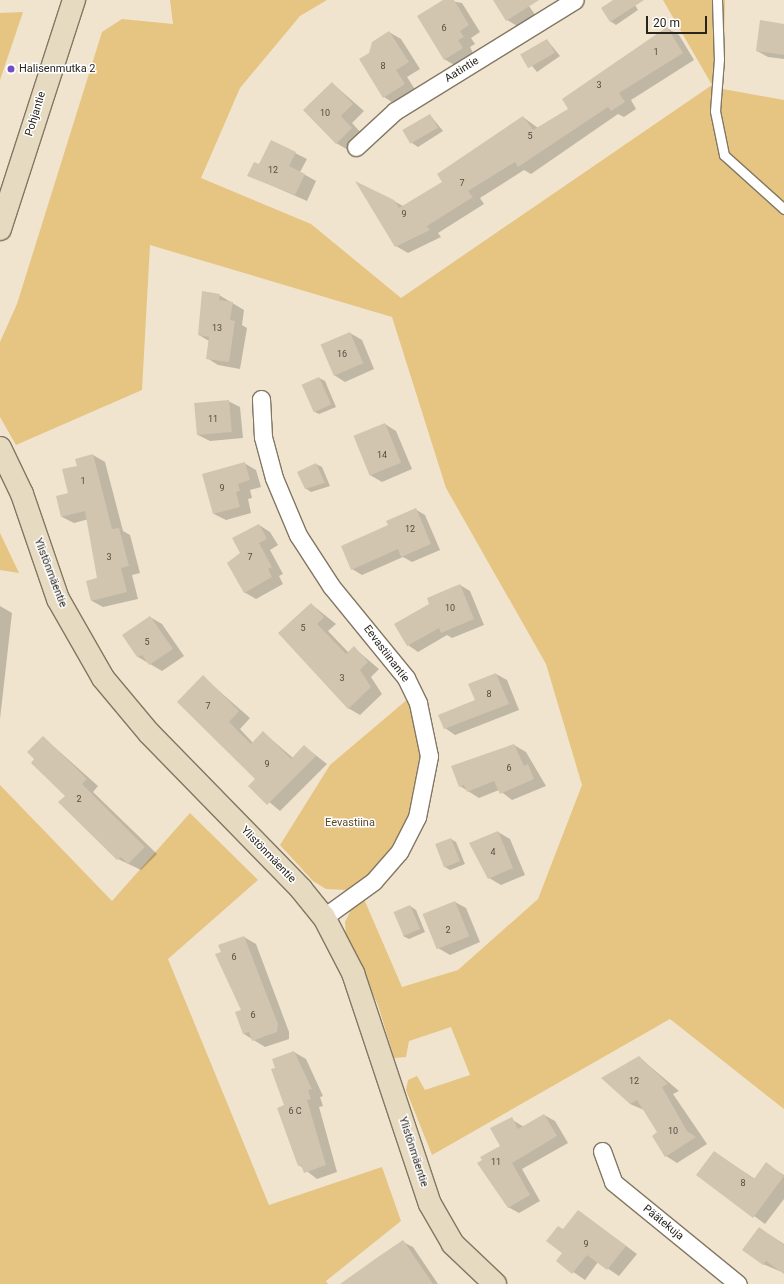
<!DOCTYPE html>
<meta charset="utf-8">
<style>
body{margin:0}
#map{position:relative;width:784px;height:1284px;overflow:hidden;background:#f0e4ce;font-family:Roboto,sans-serif}
div>[style]{position:absolute}
[style*='--x']{left:calc(var(--x)*1px);top:calc(var(--y)*1px);width:calc(var(--w)*1px);rotate:calc(var(--a)*1deg)}
.green>*{inset:0;background:#e6c481}
.shadow>*{inset:0;background:#0003}
.building>*{inset:0;background:#d1c5b0;transform-origin:0 0}
.roads{filter:drop-shadow(1px 0 #827763) drop-shadow(-1px 0 #827763) drop-shadow(0 1px #827763) drop-shadow(0 -1px #827763)}
.lane>*{height:9px;margin:-4.5px;padding:0 4.5px;transform-origin:4.5px;border-radius:4.5px;background:#fff}
.street>*{height:17px;margin:-8.5px;padding:0 8.5px;transform-origin:8.5px;border-radius:8.5px;background:#fff}
.secondary>*{height:22px;margin:-11px;padding:0 11px;transform-origin:11px;border-radius:11px;background:#e6dac1}
.dots>*{width:11px;height:11px;translate:-50% -50%;box-sizing:border-box;border:2px solid #fff;border-radius:50%}
span{translate:-50% -50%;white-space:nowrap;text-align:center;line-height:1.15;-webkit-text-stroke:3px #fff;paint-order:stroke}
.number-label{font-size:9px;color:#524c41}
.number-label span{-webkit-text-stroke-width:0}
.poi-label{font-size:11px;color:#28241c}
.left{translate:0 -50%;text-align:left}
.street-label{font-size:11px;color:#28241c}
.park-label{font-size:11px;color:#594824}
.scale{position:absolute;left:646px;top:16px;width:61px;height:18px;box-sizing:border-box;border:2px solid #28241c;border-top:0;padding-left:5px;font-size:12px;line-height:14px;white-space:nowrap;color:#28241c;-webkit-text-stroke:3px #fff;paint-order:stroke}
</style>
<div id="map">
<div class="green">
<i style="clip-path:polygon(170px 0,327px 0,300px 16px,240px 88px,201px 178px,311px 224px,401px 298px,712px 85px,663px 0,725px 0,723px 89px,784px 100px,784px 1109px,670px 1019px,432px 1155px,406px 1090px,408px 1080px,417px 1076px,425px 1090px,470px 1075px,451px 1027px,409px 1041px,406px 1057px,394px 1058px,378px 1005px,346px 938px,345px 922px,352px 908px,364px 899px,402px 987px,458px 970px,538px 899px,582px 785px,546px 664px,446px 488px,392px 317px,150px 245px,142px 390px,16px 445px,0 417px,0 342px,17px 304px,102px 32px,122px 19px,173px 24px)"></i>
<i style="clip-path:polygon(23px 12px,0 80px,0 13px)"></i>
<i style="clip-path:polygon(0 533px,19px 573px,0 570px)"></i>
<i style="clip-path:polygon(409px 698px,420px 757px,410px 814px,391px 848px,366px 877px,347px 890px,326px 889px,313px 881px,280px 845px,330px 765px)"></i>
<i style="clip-path:polygon(0 785px,112px 901px,190px 813px,258px 880px,168px 959px,269px 1205px,382px 1167px,401px 1221px,326px 1281px,328px 1284px,0 1284px)"></i>
</div>
<div class="shadow">
<i style="clip-path:polygon(445px 0,462px 3px,480px 32px,471px 38px,475px 44px,470px 47px,474px 55px,456px 66px,444px 59px)"></i>
<i style="clip-path:polygon(494px 0,538px 0,529px 6px,536px 16px,519px 27px,507px 20px)"></i>
<i style="clip-path:polygon(614px 0,632px 0,638px 10px,616px 25px,610px 21px)"></i>
<i style="clip-path:polygon(784px 25px,784px 59px,768px 57px,757px 51px)"></i>
<i style="clip-path:polygon(667px 28px,679px 35px,694px 60px,631px 100px,636px 109px,624px 117px,618px 114px,531px 174px,524px 170px,480px 198px,484px 204px,438px 233px,441px 237px,408px 253px,396px 246px,394px 201px,403px 206px,443px 182px,523px 117px,538px 128px,569px 109px)"></i>
<i style="clip-path:polygon(389px 32px,401px 39px,420px 69px,407px 77px,416px 91px,395px 104px,384px 97px,370px 54px)"></i>
<i style="clip-path:polygon(547px 40px,560px 56px,537px 72px,523px 55px)"></i>
<i style="clip-path:polygon(332px 83px,364px 111px,352px 123px,363px 135px,348px 150px,336px 143px)"></i>
<i style="clip-path:polygon(430px 115px,443px 131px,418px 147px,412px 143px)"></i>
<i style="clip-path:polygon(295px 153px,307px 159px,300px 172px,316px 181px,307px 201px,248px 175px,259px 165px)"></i>
<i style="clip-path:polygon(219px 295px,244px 310px,242px 325px,247px 328px,240px 369px,218px 365px,207px 358px,209px 341px,199px 335px)"></i>
<i style="clip-path:polygon(350px 333px,362px 340px,374px 369px,345px 382px,334px 375px)"></i>
<i style="clip-path:polygon(319px 378px,325px 381px,336px 407px,319px 414px,313px 411px)"></i>
<i style="clip-path:polygon(228px 401px,240px 407px,243px 438px,210px 441px,198px 435px)"></i>
<i style="clip-path:polygon(385px 424px,396px 431px,412px 469px,382px 482px,370px 475px)"></i>
<i style="clip-path:polygon(93px 455px,105px 462px,123px 531px,130px 535px,140px 573px,132px 575px,138px 599px,103px 607px,92px 601px,98px 579px,89px 519px,74px 523px,62px 517px,78px 466px)"></i>
<i style="clip-path:polygon(244px 463px,256px 470px,261px 487px,250px 490px,252px 498px,248px 499px,251px 513px,226px 520px,214px 514px)"></i>
<i style="clip-path:polygon(316px 464px,322px 467px,330px 486px,311px 492px,305px 488px)"></i>
<i style="clip-path:polygon(415px 509px,425px 515px,440px 550px,412px 562px,403px 557px,362px 575px,352px 569px,390px 526px)"></i>
<i style="clip-path:polygon(259px 525px,270px 532px,278px 545px,270px 550px,283px 574px,279px 576px,283px 584px,256px 599px,244px 592px,242px 553px)"></i>
<i style="clip-path:polygon(460px 585px,470px 591px,484px 625px,452px 638px,447px 635px,418px 652px,408px 645px)"></i>
<i style="clip-path:polygon(311px 604px,336px 624px,328px 631px,349px 653px,354px 648px,379px 669px,371px 677px,382px 694px,360px 715px,348px 708px,280px 633px)"></i>
<i style="clip-path:polygon(0 606px,12px 613px,0 719px)"></i>
<i style="clip-path:polygon(150px 617px,162px 624px,184px 656px,162px 671px,138px 657px)"></i>
<i style="clip-path:polygon(496px 674px,507px 680px,519px 710px,455px 735px,445px 728px,476px 700px)"></i>
<i style="clip-path:polygon(203px 677px,250px 718px,240px 729px,253px 743px,264px 733px,293px 758px,304px 746px,327px 764px,280px 811px,250px 786px,256px 779px)"></i>
<i style="clip-path:polygon(43px 737px,98px 786px,93px 792px,157px 854px,141px 870px,118px 859px,36px 759px)"></i>
<i style="clip-path:polygon(514px 745px,526px 752px,546px 786px,512px 800px,499px 790px,479px 798px,460px 786px)"></i>
<i style="clip-path:polygon(498px 832px,510px 839px,525px 875px,501px 885px,489px 878px)"></i>
<i style="clip-path:polygon(451px 839px,456px 842px,465px 864px,450px 870px,445px 867px)"></i>
<i style="clip-path:polygon(455px 902px,466px 908px,480px 942px,450px 955px,438px 948px)"></i>
<i style="clip-path:polygon(410px 906px,416px 910px,425px 932px,409px 939px,403px 936px)"></i>
<i style="clip-path:polygon(244px 937px,256px 944px,289px 1032px,289px 1039px,265px 1047px,244px 1034px,242px 1010px,222px 952px)"></i>
<i style="clip-path:polygon(294px 1052px,306px 1059px,323px 1096px,320px 1097px,323px 1106px,319px 1107px,337px 1172px,317px 1179px,299px 1165px,276px 1069px)"></i>
<i style="clip-path:polygon(639px 1057px,679px 1091px,673px 1094px,707px 1144px,677px 1163px,666px 1156px,658px 1133px,644px 1110px,630px 1104px)"></i>
<i style="clip-path:polygon(544px 1115px,555px 1121px,568px 1143px,522px 1169px,540px 1201px,519px 1213px,508px 1207px,501px 1146px,511px 1119px,524px 1127px)"></i>
<i style="clip-path:polygon(714px 1152px,755px 1179px,766px 1164px,784px 1175px,784px 1199px,765px 1224px,698px 1175px)"></i>
<i style="clip-path:polygon(579px 1211px,637px 1254px,619px 1276px,598px 1262px,585px 1280px,557px 1261px,564px 1253px,564px 1230px)"></i>
<i style="clip-path:polygon(759px 1228px,784px 1244px,784px 1273px,763px 1264px)"></i>
<i style="clip-path:polygon(403px 1242px,413px 1247px,438px 1284px,361px 1284px)"></i>
</div>
<div class="building">
<i style="clip-path:polygon(443px 0,454px 0,469px 25px,460px 31px,464px 37px,458px 40px,463px 48px,444px 60px,417px 16px)"></i>
<i style="clip-path:polygon(493px 0,539px 0,506px 21px)"></i>
<i style="clip-path:polygon(613px 0,644px 0,610px 22px,601px 8px)"></i>
<i style="clip-path:polygon(760px 20px,784px 24px,784px 55px,756px 51px)"></i>
<i style="clip-path:polygon(667px 27px,683px 53px,619px 93px,625px 102px,611px 111px,608px 107px,518px 167px,515px 162px,468px 191px,473px 197px,427px 226px,430px 230px,395px 247px,355px 181px,394px 200px,399px 208px,442px 182px,437px 174px,523px 116px,533px 130px,568px 109px,562px 99px)"></i>
<i style="clip-path:polygon(389px 31px,409px 62px,396px 70px,405px 84px,383px 98px,359px 59px,369px 53px,372px 42px)"></i>
<i style="left:547px;top:39px;width:16px;height:31px;rotate:60deg"></i>
<i style="clip-path:polygon(332px 82px,353px 104px,341px 116px,352px 128px,336px 144px,303px 110px)"></i>
<i style="left:430px;top:114px;width:16px;height:32px;rotate:60deg"></i>
<i style="clip-path:polygon(271px 140px,296px 152px,289px 166px,305px 174px,295px 195px,247px 176px,254px 162px,259px 164px)"></i>
<i style="clip-path:polygon(202px 291px,220px 294px,219px 300px,233px 302px,230px 320px,235px 321px,229px 362px,206px 359px,209px 337px,198px 335px)"></i>
<i style="left:350px;top:332px;width:34px;height:32px;rotate:67deg"></i>
<i style="left:319px;top:377px;width:30px;height:19px;rotate:66deg"></i>
<i style="left:229px;top:400px;width:32px;height:35px;rotate:85deg"></i>
<i style="left:385px;top:423px;width:43px;height:34px;rotate:68deg"></i>
<i style="clip-path:polygon(93px 454px,112px 529px,119px 528px,129px 566px,121px 568px,127px 592px,91px 601px,86px 581px,97px 578px,85px 511px,61px 517px,56px 496px,68px 493px,62px 469px,77px 466px,75px 459px)"></i>
<i style="clip-path:polygon(245px 462px,250px 480px,238px 484px,240px 491px,236px 492px,240px 507px,213px 514px,202px 474px)"></i>
<i style="clip-path:polygon(316px 463px,325px 483px,305px 489px,297px 472px)"></i>
<i style="clip-path:polygon(416px 508px,431px 544px,401px 557px,398px 549px,351px 570px,341px 546px,388px 525px,386px 521px)"></i>
<i style="clip-path:polygon(259px 524px,267px 539px,259px 543px,272px 567px,268px 569px,272px 577px,244px 593px,227px 563px,240px 553px,232px 538px)"></i>
<i style="clip-path:polygon(460px 584px,474px 619px,441px 633px,439px 628px,407px 646px,394px 624px,429px 604px,427px 598px)"></i>
<i style="clip-path:polygon(311px 603px,324px 617px,317px 624px,346px 654px,354px 646px,368px 662px,360px 670px,371px 687px,348px 709px,278px 633px)"></i>
<i style="clip-path:polygon(150px 616px,173px 649px,149px 665px,142px 655px,137px 657px,122px 635px)"></i>
<i style="clip-path:polygon(496px 673px,509px 704px,444px 729px,438px 715px,475px 700px,468px 684px)"></i>
<i style="clip-path:polygon(203px 675px,239px 711px,229px 722px,251px 744px,263px 731px,291px 759px,304px 745px,316px 756px,267px 805px,248px 786px,255px 779px,177px 702px)"></i>
<i style="clip-path:polygon(43px 736px,87px 779px,82px 784px,145px 847px,128px 864px,121px 857px,117px 860px,58px 802px,65px 796px,31px 763px,34px 759px,27px 752px)"></i>
<i style="clip-path:polygon(514px 744px,524px 766px,528px 764px,534px 779px,500px 794px,494px 781px,467px 792px,464px 785px,459px 787px,451px 766px)"></i>
<i style="clip-path:polygon(498px 831px,513px 868px,488px 879px,469px 843px)"></i>
<i style="left:451px;top:838px;width:25px;height:17px;rotate:69deg"></i>
<i style="left:455px;top:901px;width:38px;height:35px;rotate:68deg"></i>
<i style="left:410px;top:905px;width:26px;height:18px;rotate:67deg"></i>
<i style="clip-path:polygon(244px 936px,278px 1024px,277px 1032px,252px 1041px,249px 1032px,243px 1034px,235px 1012px,241px 1010px,215px 954px,221px 952px,218px 945px)"></i>
<i style="clip-path:polygon(294px 1051px,312px 1089px,308px 1090px,311px 1099px,307px 1100px,326px 1165px,304px 1173px,301px 1165px,298px 1166px,277px 1108px,284px 1105px,271px 1069px,275px 1068px,272px 1059px)"></i>
<i style="clip-path:polygon(639px 1056px,668px 1084px,662px 1087px,687px 1131px,696px 1137px,665px 1157px,652px 1136px,657px 1132px,637px 1100px,630px 1104px,601px 1078px)"></i>
<i style="clip-path:polygon(544px 1114px,557px 1136px,512px 1163px,530px 1195px,508px 1208px,477px 1163px,482px 1160px,480px 1157px,500px 1146px,490px 1128px,512px 1117px,518px 1129px)"></i>
<i style="clip-path:polygon(714px 1151px,754px 1179px,766px 1162px,784px 1176px,753px 1218px,696px 1175px)"></i>
<i style="clip-path:polygon(578px 1210px,626px 1246px,607px 1270px,587px 1255px,572px 1274px,556px 1261px,562px 1253px,546px 1241px,558px 1226px,563px 1229px)"></i>
<i style="clip-path:polygon(759px 1227px,784px 1245px,784px 1274px,766px 1261px,763px 1265px,742px 1250px)"></i>
<i style="clip-path:polygon(403px 1240px,433px 1284px,340px 1284px,378px 1257px)"></i>
</div>
<div class="roads">
<div class="lane">
<i style="--x:717;--y:0;--w:59;--a:88.1"></i>
<i style="--x:719;--y:59;--w:52;--a:94.4"></i>
<i style="--x:715;--y:111;--w:45;--a:78.4"></i>
<i style="--x:724;--y:155;--w:81;--a:42"></i>
</div>
<div class="street">
<i style="--x:356;--y:147;--w:53;--a:-42.7"></i>
<i style="--x:395;--y:111;--w:211;--a:-31.7"></i>
<i style="--x:261;--y:399;--w:38;--a:87"></i>
<i style="--x:263;--y:437;--w:42;--a:75"></i>
<i style="--x:274;--y:478;--w:62;--a:67.2"></i>
<i style="--x:298;--y:535;--w:61;--a:57.1"></i>
<i style="--x:331;--y:586;--w:119;--a:50.8"></i>
<i style="--x:406;--y:678;--w:28;--a:64"></i>
<i style="--x:418;--y:703;--w:54;--a:78.3"></i>
<i style="--x:429;--y:756;--w:62;--a:101.1"></i>
<i style="--x:417;--y:817;--w:39;--a:117"></i>
<i style="--x:399;--y:852;--w:38;--a:131"></i>
<i style="--x:374;--y:881;--w:62;--a:144.2"></i>
<i style="--x:602;--y:1151;--w:33;--a:70"></i>
<i style="--x:613;--y:1182;--w:161;--a:39.2"></i>
</div>
<div class="secondary">
<i style="--x:0;--y:229;--w:241;--a:-72.1"></i>
<i style="--x:0;--y:448;--w:51;--a:64.4"></i>
<i style="--x:22;--y:494;--w:111;--a:71.1"></i>
<i style="--x:58;--y:599;--w:91;--a:60.3"></i>
<i style="--x:103;--y:678;--w:72;--a:50.1"></i>
<i style="--x:149;--y:733;--w:218;--a:45.7"></i>
<i style="--x:301;--y:889;--w:36;--a:51"></i>
<i style="--x:324;--y:917;--w:63;--a:62.6"></i>
<i style="--x:353;--y:973;--w:243;--a:71.6"></i>
<i style="--x:430;--y:1204;--w:46;--a:60.1"></i>
<i style="--x:453;--y:1244;--w:58;--a:43.6"></i>
</div>
</div>
<div class="dots">
<i style="left:11px;top:69px;background:#734ec7"></i>
</div>
<div class="number-label">
<span style="left:444px;top:28px">6</span>
<span style="left:656px;top:52px">1</span>
<span style="left:383px;top:66px">8</span>
<span style="left:599px;top:85px">3</span>
<span style="left:325px;top:113px">10</span>
<span style="left:530px;top:136px">5</span>
<span style="left:273px;top:170px">12</span>
<span style="left:462px;top:183px">7</span>
<span style="left:404px;top:214px">9</span>
<span style="left:217px;top:328px">13</span>
<span style="left:342px;top:354px">16</span>
<span style="left:213px;top:419px">11</span>
<span style="left:382px;top:455px">14</span>
<span style="left:83px;top:481px">1</span>
<span style="left:222px;top:488px">9</span>
<span style="left:410px;top:529px">12</span>
<span style="left:109px;top:557px">3</span>
<span style="left:250px;top:557px">7</span>
<span style="left:450px;top:608px">10</span>
<span style="left:303px;top:628px">5</span>
<span style="left:147px;top:642px">5</span>
<span style="left:342px;top:678px">3</span>
<span style="left:489px;top:694px">8</span>
<span style="left:208px;top:706px">7</span>
<span style="left:267px;top:764px">9</span>
<span style="left:509px;top:768px">6</span>
<span style="left:79px;top:799px">2</span>
<span style="left:493px;top:852px">4</span>
<span style="left:448px;top:930px">2</span>
<span style="left:234px;top:957px">6</span>
<span style="left:253px;top:1015px">6</span>
<span style="left:634px;top:1081px">12</span>
<span style="left:295px;top:1111px">6 C</span>
<span style="left:673px;top:1131px">10</span>
<span style="left:496px;top:1162px">11</span>
<span style="left:743px;top:1183px">8</span>
<span style="left:586px;top:1244px">9</span>
</div>
<div class="poi-label">
<span class="left" style="left:19px;top:69px">Halisenmutka 2</span>
</div>
<div class="street-label">
<span style="left:462px;top:70px;rotate:-32deg">Aatintie</span>
<span style="left:36px;top:114px;rotate:-73deg">Pohjantie</span>
<span style="left:50px;top:573px;rotate:69deg">Ylistönmäentie</span>
<span style="left:386px;top:654px;rotate:53deg">Eevastiinantie</span>
<span style="left:268px;top:855px;rotate:46deg">Ylistönmäentie</span>
<span style="left:413px;top:1152px;rotate:72deg">Ylistönmäentie</span>
<span style="left:663px;top:1223px;rotate:39deg">Päätekuja</span>
</div>
<div class="park-label">
<span style="left:350px;top:823px">Eevastiina</span>
</div>
<div class="scale">20 m</div>
</div>
